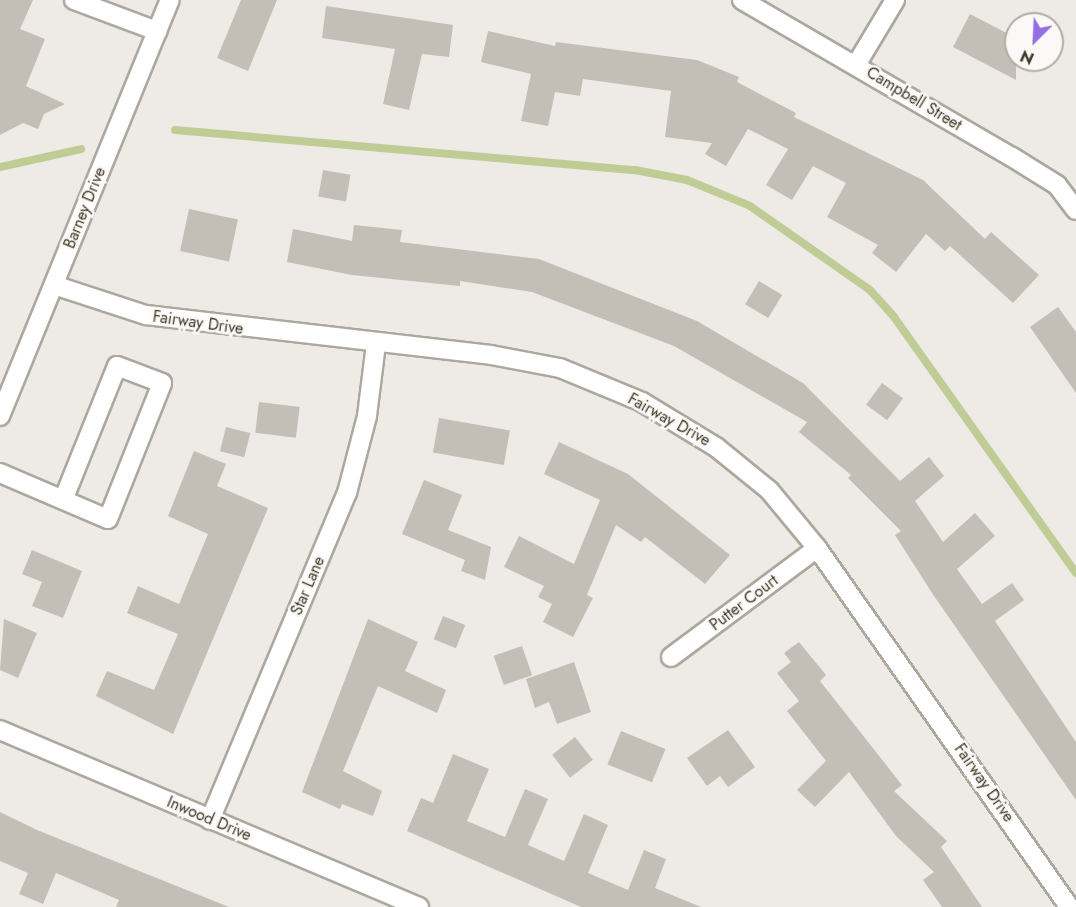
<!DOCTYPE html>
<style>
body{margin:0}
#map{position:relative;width:1076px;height:907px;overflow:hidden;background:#eeebe7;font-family:Jost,sans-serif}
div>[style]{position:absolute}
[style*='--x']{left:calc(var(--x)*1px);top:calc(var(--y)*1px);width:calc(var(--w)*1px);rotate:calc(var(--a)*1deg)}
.stream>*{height:8px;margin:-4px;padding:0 4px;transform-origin:4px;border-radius:4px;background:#c0cc96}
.building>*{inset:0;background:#c3beb6;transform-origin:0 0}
.roads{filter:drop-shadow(2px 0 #aca89e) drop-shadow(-2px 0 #aca89e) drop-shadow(0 2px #aca89e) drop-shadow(0 -2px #aca89e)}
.minor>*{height:18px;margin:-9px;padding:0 9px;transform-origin:9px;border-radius:9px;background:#fff}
span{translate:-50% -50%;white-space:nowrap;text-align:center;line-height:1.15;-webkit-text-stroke:5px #fbf9f7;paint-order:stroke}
.street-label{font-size:16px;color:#3f3a27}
.north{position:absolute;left:1004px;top:12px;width:60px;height:60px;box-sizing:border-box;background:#fbf9f7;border:2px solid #b0ada4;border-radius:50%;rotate:204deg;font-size:16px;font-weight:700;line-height:24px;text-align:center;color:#3f3a27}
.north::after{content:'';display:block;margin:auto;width:21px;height:27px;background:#936fe4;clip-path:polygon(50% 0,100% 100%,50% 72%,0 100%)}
</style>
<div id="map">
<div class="stream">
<i style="--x:175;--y:130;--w:462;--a:5"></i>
<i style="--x:635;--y:170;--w:53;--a:10.9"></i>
<i style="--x:687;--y:180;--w:68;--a:22.4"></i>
<i style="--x:750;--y:206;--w:146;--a:35"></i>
<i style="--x:870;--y:290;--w:36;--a:48"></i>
<i style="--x:894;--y:317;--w:314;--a:54.6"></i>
<i style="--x:0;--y:167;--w:83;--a:-12.5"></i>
</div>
<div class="building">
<i style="clip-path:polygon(0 0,33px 0,20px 29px,45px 39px,26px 86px,65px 104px,44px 114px,38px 129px,23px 123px,0 135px)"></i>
<i style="clip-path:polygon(241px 0,277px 0,248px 71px,217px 58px)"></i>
<i style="clip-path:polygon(326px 6px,453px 25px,449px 57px,422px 54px,409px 110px,383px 104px,395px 49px,322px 38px)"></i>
<i style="clip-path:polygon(970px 14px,1016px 38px,1016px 80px,953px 47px)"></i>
<i style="clip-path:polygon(488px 31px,555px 46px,556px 42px,697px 60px,739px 77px,737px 82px,796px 113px,794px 117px,923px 180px,985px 239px,991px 232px,1039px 275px,1013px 303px,950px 246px,945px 251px,926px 234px,896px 272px,872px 253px,878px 245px,827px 217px,846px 183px,813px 166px,792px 200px,766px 185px,788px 149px,748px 129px,726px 166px,705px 154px,712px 143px,665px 137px,671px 91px,583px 79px,580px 96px,555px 92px,548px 126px,521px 121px,531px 74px,481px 62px)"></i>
<i style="left:323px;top:170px;width:28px;height:27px;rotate:10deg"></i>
<i style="left:189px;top:209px;width:50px;height:43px;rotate:12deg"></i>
<i style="clip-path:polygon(354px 225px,402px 230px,400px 242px,539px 259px,697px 321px,803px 383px,900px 481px,929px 457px,944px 476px,915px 501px,943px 542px,975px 513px,995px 536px,957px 569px,982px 604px,1012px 583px,1024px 600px,995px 621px,1076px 742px,1076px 800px,934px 596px,895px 535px,901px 531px,848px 478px,851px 475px,799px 432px,807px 422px,674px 346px,532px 292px,460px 281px,460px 286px,352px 275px,287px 262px,293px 229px,352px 241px)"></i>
<i style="left:759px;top:281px;width:27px;height:27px;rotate:31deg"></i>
<i style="clip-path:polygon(1058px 307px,1076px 332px,1076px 393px,1030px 327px)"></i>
<i style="left:882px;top:383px;width:26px;height:27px;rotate:36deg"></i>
<i style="left:259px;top:402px;width:41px;height:31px;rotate:7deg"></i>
<i style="left:439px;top:418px;width:72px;height:35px;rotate:10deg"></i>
<i style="left:226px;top:427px;width:25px;height:25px;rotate:14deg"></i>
<i style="clip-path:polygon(559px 442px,628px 474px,730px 555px,705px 584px,645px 537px,641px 542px,616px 525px,587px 595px,593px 598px,573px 637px,543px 622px,552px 604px,538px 597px,544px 586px,504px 567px,519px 536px,574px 564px,600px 500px,544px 474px)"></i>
<i style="clip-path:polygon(194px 451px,226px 464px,217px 486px,268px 508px,173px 734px,96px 696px,107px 671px,154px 690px,178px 634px,127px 613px,138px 586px,179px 604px,208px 534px,168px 516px)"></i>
<i style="clip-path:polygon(424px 480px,462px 495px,448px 530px,491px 547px,485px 580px,461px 571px,465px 560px,402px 534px)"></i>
<i style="clip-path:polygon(32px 550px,82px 571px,63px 618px,32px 606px,42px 582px,22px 574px)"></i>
<i style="left:443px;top:616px;width:24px;height:25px;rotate:22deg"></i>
<i style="clip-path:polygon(4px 619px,37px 633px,18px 678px,0 670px)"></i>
<i style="clip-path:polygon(368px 619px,418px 642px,405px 671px,446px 690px,437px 713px,378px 686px,343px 771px,382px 791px,373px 816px,342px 804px,340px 809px,302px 792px)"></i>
<i style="clip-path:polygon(799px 642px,826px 675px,820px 681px,902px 785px,894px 791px,947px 841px,941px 847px,982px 907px,942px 907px,923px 880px,934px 872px,896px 836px,849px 772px,815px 807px,797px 790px,826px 761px,787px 711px,799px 701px,777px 673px,791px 662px,784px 653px)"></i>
<i style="left:522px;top:646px;width:31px;height:30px;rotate:71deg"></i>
<i style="clip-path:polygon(574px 662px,591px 712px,557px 724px,549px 702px,535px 708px,526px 679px)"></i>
<i style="clip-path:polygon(728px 730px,755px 767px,728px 787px,720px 776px,707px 786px,687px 758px)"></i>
<i style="left:621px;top:731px;width:48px;height:36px;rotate:22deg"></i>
<i style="left:575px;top:737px;width:29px;height:29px;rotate:52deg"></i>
<i style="clip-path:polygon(453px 754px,489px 769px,467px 821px,505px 837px,525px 789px,548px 799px,528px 845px,564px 861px,584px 814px,608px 825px,588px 873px,628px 890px,644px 850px,666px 859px,655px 888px,701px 907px,581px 907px,407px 831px,421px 798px,433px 803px)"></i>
<i style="clip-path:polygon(0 812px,37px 830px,229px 907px,116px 907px,119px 900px,56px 873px,43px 904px,19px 894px,28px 873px,0 861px)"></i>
</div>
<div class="roads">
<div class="minor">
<i style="--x:74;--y:0;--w:89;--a:20.5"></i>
<i style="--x:742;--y:0;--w:312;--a:30.2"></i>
<i style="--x:1012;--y:157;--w:53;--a:31.9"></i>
<i style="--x:1057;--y:185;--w:31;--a:53"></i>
<i style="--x:856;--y:65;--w:76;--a:-59"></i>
<i style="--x:54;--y:285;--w:97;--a:18.1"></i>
<i style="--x:146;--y:315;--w:347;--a:6.6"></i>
<i style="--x:491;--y:355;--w:70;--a:10.7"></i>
<i style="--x:560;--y:368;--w:89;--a:22.5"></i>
<i style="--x:642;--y:402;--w:87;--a:31.3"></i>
<i style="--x:716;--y:447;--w:68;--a:39.1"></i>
<i style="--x:769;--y:490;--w:75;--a:50.4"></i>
<i style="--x:817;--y:548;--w:439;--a:54.9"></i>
<i style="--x:0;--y:416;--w:449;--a:-67.8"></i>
<i style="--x:0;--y:473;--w:117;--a:23.1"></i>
<i style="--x:108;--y:519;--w:146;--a:-68.3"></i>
<i style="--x:162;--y:383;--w:48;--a:-159.3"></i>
<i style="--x:117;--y:366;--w:144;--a:111.9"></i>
<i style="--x:671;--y:657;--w:182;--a:-36.7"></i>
<i style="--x:0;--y:730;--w:455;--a:22.9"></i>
<i style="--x:210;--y:820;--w:355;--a:-67.3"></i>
<i style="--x:347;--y:493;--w:80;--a:-75.4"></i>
<i style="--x:367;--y:416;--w:73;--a:-82.9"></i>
</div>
</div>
<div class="street-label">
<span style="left:914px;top:99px;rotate:31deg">Campbell Street</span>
<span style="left:85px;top:208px;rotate:-68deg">Barney Drive</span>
<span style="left:198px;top:323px;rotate:8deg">Fairway Drive</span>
<span style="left:669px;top:420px;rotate:29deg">Fairway Drive</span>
<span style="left:308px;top:586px;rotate:-67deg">Star Lane</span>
<span style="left:744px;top:603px;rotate:-37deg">Putter Court</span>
<span style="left:984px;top:783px;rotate:55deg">Fairway Drive</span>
<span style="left:209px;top:819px;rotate:23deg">Inwood Drive</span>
</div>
<div class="north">N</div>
</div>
